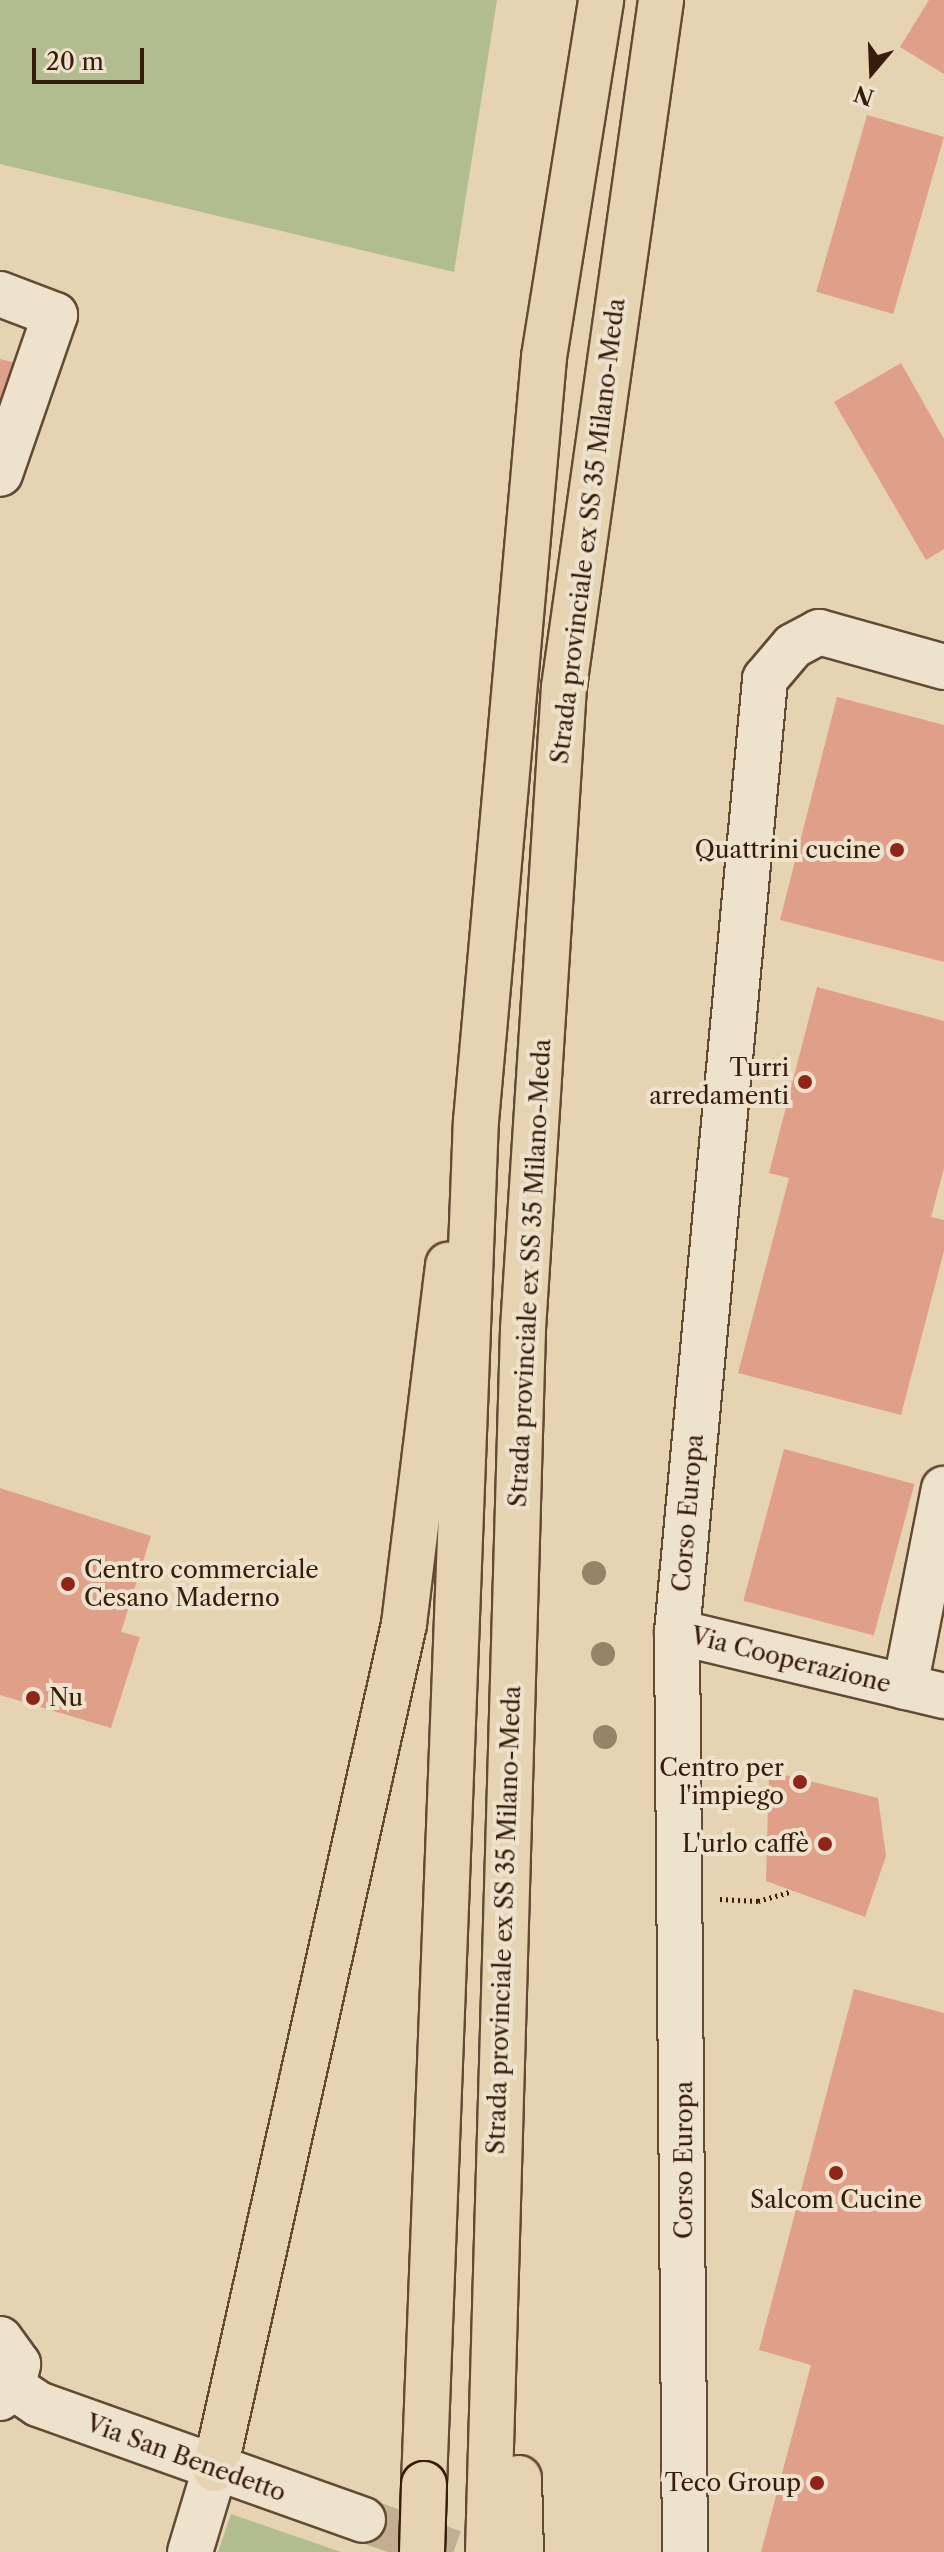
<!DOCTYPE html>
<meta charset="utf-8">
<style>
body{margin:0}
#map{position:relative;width:944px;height:2552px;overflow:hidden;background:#e5d3b2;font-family:"Libre Caslon Text",serif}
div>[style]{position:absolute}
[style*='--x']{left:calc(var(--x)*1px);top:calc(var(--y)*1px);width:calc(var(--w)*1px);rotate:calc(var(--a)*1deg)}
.green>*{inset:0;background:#b1bd8e}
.building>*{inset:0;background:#e09f89;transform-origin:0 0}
.minor-tunnel>*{height:44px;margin-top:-22px;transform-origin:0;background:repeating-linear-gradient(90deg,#c2ae90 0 44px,transparent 0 66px)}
.path>*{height:5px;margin-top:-2.5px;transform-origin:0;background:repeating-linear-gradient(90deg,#361c09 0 2px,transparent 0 6px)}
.roads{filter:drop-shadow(2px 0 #624a33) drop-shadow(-2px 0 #624a33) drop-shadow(0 2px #624a33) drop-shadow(0 -2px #624a33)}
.minor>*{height:44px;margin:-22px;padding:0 22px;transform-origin:22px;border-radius:22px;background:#eee2cd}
.highway>*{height:44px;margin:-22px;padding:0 22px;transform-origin:22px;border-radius:22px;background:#e5d3b2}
.bridges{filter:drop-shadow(2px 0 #361c09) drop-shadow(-2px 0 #361c09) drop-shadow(0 2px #361c09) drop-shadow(0 -2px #361c09)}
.highway-bridge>*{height:44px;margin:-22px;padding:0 22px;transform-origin:22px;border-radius:22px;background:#e5d3b2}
.trees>*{width:24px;height:24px;margin:-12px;border-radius:50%;background:#968467}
.dots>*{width:22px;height:22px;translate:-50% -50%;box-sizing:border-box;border:4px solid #eee2cd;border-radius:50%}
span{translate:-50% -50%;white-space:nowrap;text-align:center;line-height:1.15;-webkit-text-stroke:8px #eee2cd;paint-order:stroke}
.street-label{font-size:24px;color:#361c09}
.poi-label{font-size:24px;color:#361c09}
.right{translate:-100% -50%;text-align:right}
.left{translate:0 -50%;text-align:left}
.north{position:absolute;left:832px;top:32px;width:80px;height:80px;-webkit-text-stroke:6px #eee2cd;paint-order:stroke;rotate:199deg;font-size:22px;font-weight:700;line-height:32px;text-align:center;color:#361c09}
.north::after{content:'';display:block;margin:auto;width:28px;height:36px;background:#361c09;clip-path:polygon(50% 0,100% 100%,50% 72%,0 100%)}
.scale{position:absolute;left:32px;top:48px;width:112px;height:36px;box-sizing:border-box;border:4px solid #361c09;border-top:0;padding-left:10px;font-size:24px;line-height:28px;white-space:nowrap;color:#361c09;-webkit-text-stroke:6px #eee2cd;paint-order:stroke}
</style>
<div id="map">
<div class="green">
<i style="clip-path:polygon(0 0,497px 0,454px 272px,0 164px)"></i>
<i style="clip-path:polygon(231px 2514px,341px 2552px,218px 2552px)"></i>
</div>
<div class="building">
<i style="clip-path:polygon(929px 0,944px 0,944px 74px,900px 47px)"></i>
<i style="left:867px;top:115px;width:80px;height:184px;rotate:16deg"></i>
<i style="clip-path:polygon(0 359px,13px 362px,1px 403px,0 403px)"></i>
<i style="clip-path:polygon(901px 363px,944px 439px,944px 549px,926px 560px,834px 402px)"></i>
<i style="clip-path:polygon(837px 697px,944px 725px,944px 962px,780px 920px)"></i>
<i style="clip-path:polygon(817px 987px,944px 1021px,944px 1168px,931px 1217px,944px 1220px,944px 1251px,901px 1415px,738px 1373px,789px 1178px,769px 1173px)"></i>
<i style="left:784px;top:1449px;width:135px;height:157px;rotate:15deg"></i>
<i style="clip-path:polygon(0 1488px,151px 1536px,121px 1632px,140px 1637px,111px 1728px,0 1695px)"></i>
<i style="clip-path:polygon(769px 1771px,878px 1798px,886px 1856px,865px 1917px,766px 1881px)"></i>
<i style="clip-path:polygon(854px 1989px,944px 2013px,944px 2552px,761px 2552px,811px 2365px,759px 2350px)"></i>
</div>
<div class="minor-tunnel">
<i style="--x:363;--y:2520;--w:96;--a:19.4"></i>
</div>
<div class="path">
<i style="--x:720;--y:1899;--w:38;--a:3"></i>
<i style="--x:758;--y:1901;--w:36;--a:-16"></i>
</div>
<div class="roads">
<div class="minor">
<i style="--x:0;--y:294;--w:59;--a:20.9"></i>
<i style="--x:55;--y:315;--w:168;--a:109.1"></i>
<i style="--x:677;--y:1632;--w:275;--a:13.5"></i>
<i style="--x:905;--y:1687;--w:202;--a:-78.9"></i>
<i style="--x:0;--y:2339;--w:31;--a:54"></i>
<i style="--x:18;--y:2364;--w:24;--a:102"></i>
<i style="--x:13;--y:2387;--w:17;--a:140"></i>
<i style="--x:13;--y:2387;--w:30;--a:34"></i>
<i style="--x:38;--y:2404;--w:345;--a:19.6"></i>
<i style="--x:190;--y:2552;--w:87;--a:-73.2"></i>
<i style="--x:685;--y:2552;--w:920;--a:-90.5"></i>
<i style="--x:677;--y:1632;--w:957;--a:-84.72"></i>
<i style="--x:765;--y:679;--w:43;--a:-49.7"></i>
<i style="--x:793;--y:646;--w:30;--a:-28"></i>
<i style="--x:819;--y:632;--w:130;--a:15.6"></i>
</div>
<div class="highway">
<i style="--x:215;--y:2469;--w:866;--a:-77.39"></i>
<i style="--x:404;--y:1624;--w:362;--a:-83"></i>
<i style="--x:519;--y:2478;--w:74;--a:88.5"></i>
<i style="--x:424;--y:2484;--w:1364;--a:-87.82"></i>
<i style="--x:476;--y:1121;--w:767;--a:-84.91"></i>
<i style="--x:544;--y:357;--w:362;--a:-80.9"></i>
<i style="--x:488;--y:2552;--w:1224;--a:-88.36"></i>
<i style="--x:523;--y:1329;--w:643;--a:-86.35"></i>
<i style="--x:564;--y:687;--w:694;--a:-81.96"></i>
</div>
</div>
<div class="bridges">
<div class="highway-bridge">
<i style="--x:422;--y:2552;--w:68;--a:-88.3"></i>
</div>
</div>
<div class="trees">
<i style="left:594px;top:1573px"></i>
<i style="left:603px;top:1654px"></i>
<i style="left:605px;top:1737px"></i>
</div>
<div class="dots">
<i style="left:897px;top:850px;background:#8f2418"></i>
<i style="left:805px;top:1082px;background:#8f2418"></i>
<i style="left:68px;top:1584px;background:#8f2418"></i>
<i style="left:33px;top:1698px;background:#8f2418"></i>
<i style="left:800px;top:1782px;background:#8f2418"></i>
<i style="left:825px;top:1844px;background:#8f2418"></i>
<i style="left:836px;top:2173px;background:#8f2418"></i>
<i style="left:817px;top:2483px;background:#8f2418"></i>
</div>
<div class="street-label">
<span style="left:588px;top:531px;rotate:-83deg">Strada provinciale ex SS 35 Milano-Meda</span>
<span style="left:530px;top:1273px;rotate:-87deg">Strada provinciale ex SS 35 Milano-Meda</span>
<span style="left:688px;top:1513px;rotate:-85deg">Corso Europa</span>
<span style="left:791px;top:1660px;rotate:14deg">Via Cooperazione</span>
<span style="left:504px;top:1920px;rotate:-88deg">Strada provinciale ex SS 35 Milano-Meda</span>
<span style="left:684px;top:2160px;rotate:-90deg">Corso Europa</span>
<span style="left:186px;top:2458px;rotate:20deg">Via San Benedetto</span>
</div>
<div class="poi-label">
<span class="right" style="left:881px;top:850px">Quattrini cucine</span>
<span class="right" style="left:789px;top:1082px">Turri<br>arredamenti</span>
<span class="left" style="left:84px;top:1584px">Centro commerciale<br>Cesano Maderno</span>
<span class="left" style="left:49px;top:1698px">Nu</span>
<span class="right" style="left:784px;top:1782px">Centro per<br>l'impiego</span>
<span class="right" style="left:809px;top:1844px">L'urlo caffè</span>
<span style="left:836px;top:2200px">Salcom Cucine</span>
<span class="right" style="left:801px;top:2483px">Teco Group</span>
</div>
<div class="north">N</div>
<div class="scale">20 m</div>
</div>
